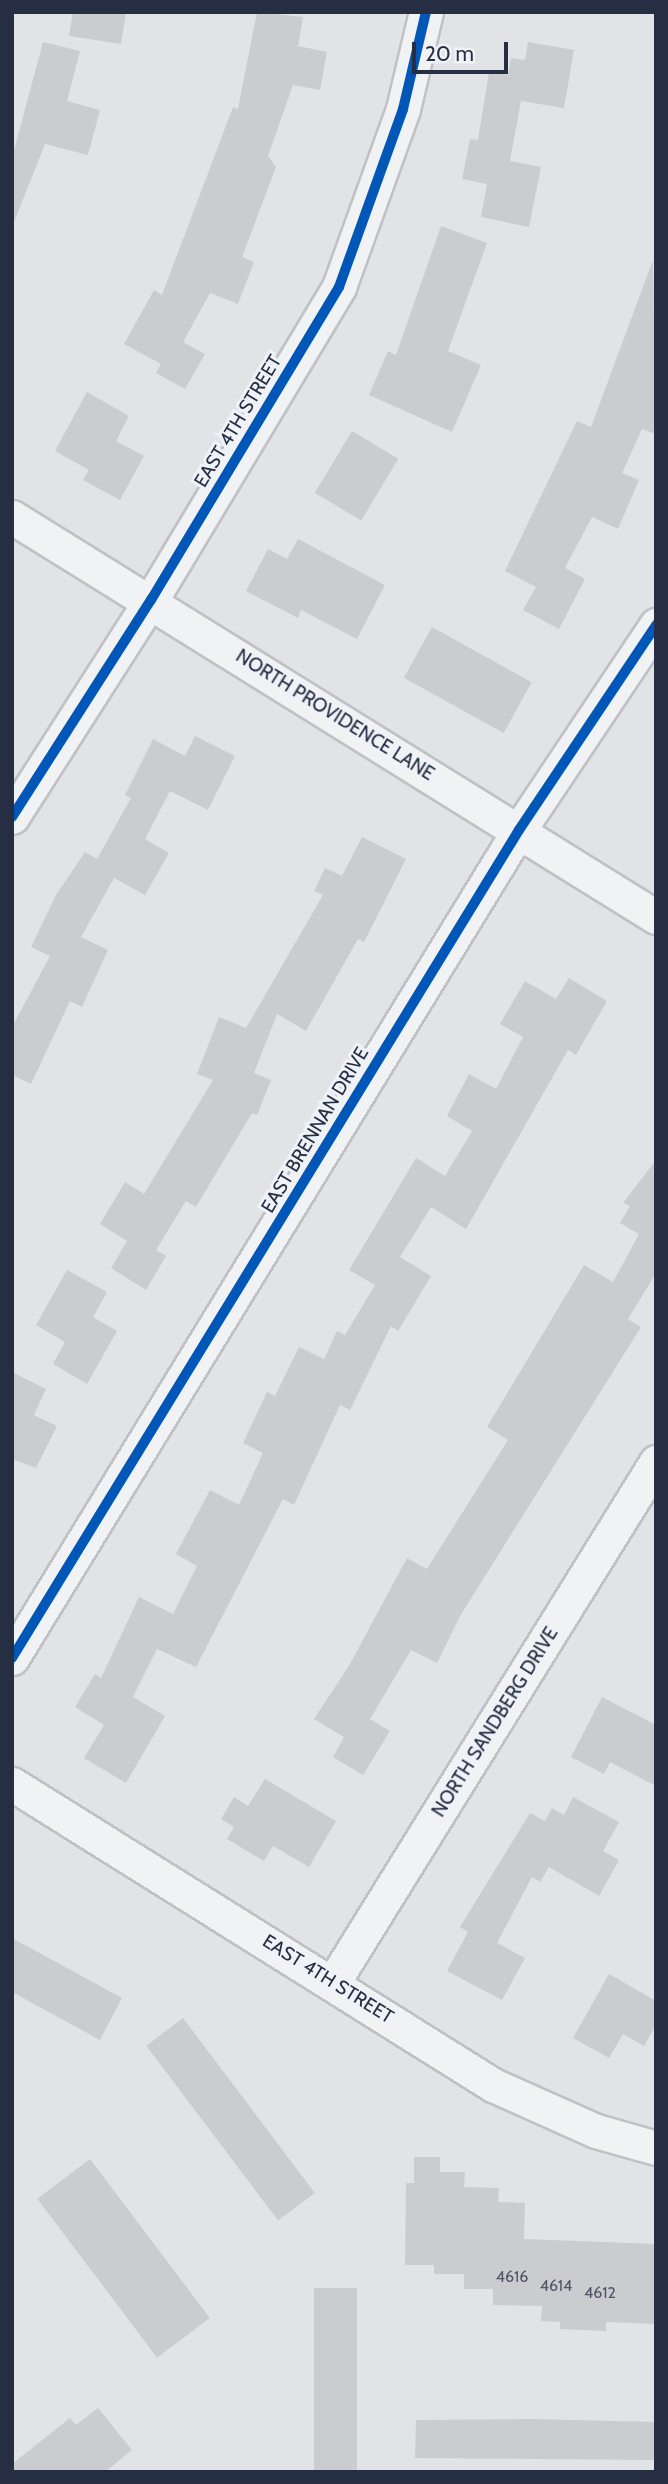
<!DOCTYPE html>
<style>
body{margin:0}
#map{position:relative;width:668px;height:2484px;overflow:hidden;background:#e2e3e7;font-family:Cabin,sans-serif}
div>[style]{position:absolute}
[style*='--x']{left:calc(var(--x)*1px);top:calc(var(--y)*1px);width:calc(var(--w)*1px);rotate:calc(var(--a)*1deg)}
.building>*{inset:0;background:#caccd0;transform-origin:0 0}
.roads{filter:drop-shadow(2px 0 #c0c1c5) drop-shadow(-2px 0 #c0c1c5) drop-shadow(0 2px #c0c1c5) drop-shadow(0 -2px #c0c1c5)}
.minor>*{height:33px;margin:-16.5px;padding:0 16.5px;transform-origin:16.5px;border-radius:16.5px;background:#f1f2f4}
.cycleway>*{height:10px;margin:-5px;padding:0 5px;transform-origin:5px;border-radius:5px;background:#0057b8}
span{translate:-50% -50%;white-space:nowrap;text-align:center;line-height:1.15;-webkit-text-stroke:6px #eff2f7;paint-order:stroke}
.number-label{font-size:16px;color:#505667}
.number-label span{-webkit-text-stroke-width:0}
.street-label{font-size:19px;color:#262e43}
.frame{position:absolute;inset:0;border:14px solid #262e43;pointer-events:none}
.scale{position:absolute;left:412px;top:42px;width:96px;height:32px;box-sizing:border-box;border:4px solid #262e43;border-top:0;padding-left:9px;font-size:21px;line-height:24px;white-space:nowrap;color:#262e43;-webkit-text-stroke:5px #eff2f7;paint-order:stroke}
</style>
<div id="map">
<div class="building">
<i style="clip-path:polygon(73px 12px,126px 12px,121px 44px,69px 36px)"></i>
<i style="clip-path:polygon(257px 12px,303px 17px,298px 46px,327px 52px,320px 90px,293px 85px,268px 156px,276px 167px,242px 257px,254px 262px,238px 304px,210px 293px,183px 342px,205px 354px,185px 389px,156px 373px,161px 364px,124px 344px,154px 290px,162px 295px,233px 107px,238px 109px)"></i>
<i style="clip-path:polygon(43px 42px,80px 51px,67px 101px,100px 110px,88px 155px,45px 144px,14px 222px,12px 158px)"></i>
<i style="clip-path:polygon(528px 42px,574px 50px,564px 108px,521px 101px,510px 161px,541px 167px,529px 227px,481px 217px,487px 184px,462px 179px,470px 139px,478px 140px,489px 72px,508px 75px,511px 58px,525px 60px)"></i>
<i style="clip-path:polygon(441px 226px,487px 243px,448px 351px,481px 365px,452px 432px,369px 395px,388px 351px,396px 355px)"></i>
<i style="clip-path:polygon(653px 260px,656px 434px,642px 429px,622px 473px,639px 480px,618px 529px,592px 517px,565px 568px,585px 579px,559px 629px,523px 610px,536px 587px,505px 571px,577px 421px,591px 427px)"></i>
<i style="clip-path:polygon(87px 392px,129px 416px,116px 441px,144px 456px,120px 500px,83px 480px,89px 470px,55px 451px)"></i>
<i style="left:352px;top:431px;width:54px;height:72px;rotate:31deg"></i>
<i style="clip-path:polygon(298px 539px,385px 585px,357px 639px,301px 610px,298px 618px,246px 591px,268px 549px,287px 559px)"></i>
<i style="left:432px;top:627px;width:114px;height:58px;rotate:29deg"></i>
<i style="clip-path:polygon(195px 736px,235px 756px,208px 810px,170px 791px,145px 839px,169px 853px,145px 895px,114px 878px,81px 937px,108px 950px,82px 1007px,70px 1001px,31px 1084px,12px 1075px,12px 1027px,50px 956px,31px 947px,56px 895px,85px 852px,97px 859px,131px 798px,125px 795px,153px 739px,185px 756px)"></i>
<i style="clip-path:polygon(362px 837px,406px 859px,364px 942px,358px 939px,306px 1031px,277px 1014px,254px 1073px,271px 1080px,257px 1115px,252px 1113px,196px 1207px,186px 1201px,156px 1250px,166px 1256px,146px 1290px,111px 1268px,127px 1241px,100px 1224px,125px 1182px,144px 1194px,213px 1080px,197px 1074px,219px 1017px,246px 1028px,323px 895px,314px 891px,325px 868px,342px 876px)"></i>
<i style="clip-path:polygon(569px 978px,607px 1001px,576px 1055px,568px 1050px,466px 1229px,431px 1207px,400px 1257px,431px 1276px,398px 1331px,391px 1326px,350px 1410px,340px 1405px,294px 1505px,283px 1499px,196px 1667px,157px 1649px,133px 1697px,165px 1716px,126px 1783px,84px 1758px,104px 1725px,75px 1707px,95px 1674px,101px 1678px,139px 1597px,173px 1614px,197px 1566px,176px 1554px,210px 1490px,239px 1505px,263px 1453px,243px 1443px,267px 1392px,275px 1396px,299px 1347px,324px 1359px,337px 1331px,345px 1335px,375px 1285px,349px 1270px,416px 1158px,445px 1176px,472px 1131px,447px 1116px,469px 1074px,496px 1089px,523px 1037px,500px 1024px,525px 981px,556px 999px)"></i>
<i style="clip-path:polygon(656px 1160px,656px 1273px,628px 1319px,641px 1327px,460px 1616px,437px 1663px,411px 1650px,370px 1719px,390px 1731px,363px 1775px,333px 1757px,344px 1737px,314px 1719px,350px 1664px,407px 1558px,427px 1569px,508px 1440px,487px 1427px,584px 1265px,613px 1282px,639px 1234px,620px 1223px,630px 1206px,623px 1203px)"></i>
<i style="clip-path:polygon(67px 1270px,107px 1292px,93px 1317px,117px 1331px,87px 1384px,53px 1364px,65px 1342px,36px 1325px)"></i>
<i style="clip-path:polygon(12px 1372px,46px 1389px,34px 1415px,57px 1426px,36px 1468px,12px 1459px)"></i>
<i style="clip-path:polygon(602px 1697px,656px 1725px,656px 1786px,610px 1762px,604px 1774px,571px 1757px)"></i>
<i style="clip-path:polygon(265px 1779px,336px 1821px,309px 1867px,273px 1846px,264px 1861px,227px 1839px,234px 1827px,221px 1819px,234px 1797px,248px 1806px)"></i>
<i style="clip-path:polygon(573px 1797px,619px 1822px,603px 1851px,619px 1860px,599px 1896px,549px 1867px,540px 1882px,532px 1877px,497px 1943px,525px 1958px,502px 2000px,447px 1971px,468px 1932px,460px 1927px,530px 1813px,545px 1821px,552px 1808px,564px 1815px)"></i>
<i style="clip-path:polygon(12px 1938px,122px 1998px,100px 2040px,12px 1992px)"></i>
<i style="clip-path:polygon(609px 1974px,656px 2001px,656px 2025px,644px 2046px,623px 2034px,609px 2058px,573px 2038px)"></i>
<i style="left:183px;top:2018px;width:219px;height:46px;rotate:53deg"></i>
<i style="clip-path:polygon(414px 2157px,440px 2157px,440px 2172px,465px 2172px,464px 2187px,499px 2188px,498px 2202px,525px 2203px,524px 2239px,656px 2244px,656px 2324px,606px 2322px,606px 2331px,560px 2329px,560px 2322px,541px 2321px,542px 2306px,493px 2305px,493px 2289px,464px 2289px,464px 2274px,434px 2274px,434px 2265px,405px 2265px,406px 2183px,414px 2183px)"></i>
<i style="left:90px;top:2159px;width:199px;height:66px;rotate:53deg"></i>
<i style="left:314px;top:2288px;width:43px;height:184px"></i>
<i style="clip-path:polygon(98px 2408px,132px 2450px,105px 2472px,12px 2472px,12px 2464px,70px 2418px,76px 2425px)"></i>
<i style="clip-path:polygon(531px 2419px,656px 2422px,656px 2460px,415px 2458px,416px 2420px)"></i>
</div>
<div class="roads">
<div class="minor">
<i style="--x:12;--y:517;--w:758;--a:31.85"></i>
<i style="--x:12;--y:817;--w:258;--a:-57.4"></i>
<i style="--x:151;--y:600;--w:365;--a:-59"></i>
<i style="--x:339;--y:287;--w:189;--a:-70.2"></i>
<i style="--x:403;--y:109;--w:100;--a:-76.7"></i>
<i style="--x:12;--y:1658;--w:971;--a:-58.52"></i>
<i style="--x:519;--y:830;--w:247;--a:-56.2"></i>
<i style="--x:12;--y:1784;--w:567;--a:32.04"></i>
<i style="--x:493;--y:2085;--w:113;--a:24.1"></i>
<i style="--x:596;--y:2131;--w:62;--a:15.8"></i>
<i style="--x:334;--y:1981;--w:611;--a:-58.18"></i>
</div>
</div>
<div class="cycleway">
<i style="--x:12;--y:817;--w:258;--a:-57.4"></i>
<i style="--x:151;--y:600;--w:365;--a:-59"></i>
<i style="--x:339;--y:287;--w:189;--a:-70.2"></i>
<i style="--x:403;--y:109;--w:100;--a:-76.7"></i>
<i style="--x:12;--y:1658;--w:971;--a:-58.52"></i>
<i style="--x:519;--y:830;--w:247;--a:-56.2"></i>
</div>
<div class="number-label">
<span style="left:512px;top:2277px">4616</span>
<span style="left:556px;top:2286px">4614</span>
<span style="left:600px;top:2293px">4612</span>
</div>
<div class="street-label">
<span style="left:238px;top:421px;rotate:-59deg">EAST 4TH STREET</span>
<span style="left:335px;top:715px;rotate:32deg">NORTH PROVIDENCE LANE</span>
<span style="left:315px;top:1130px;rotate:-59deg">EAST BRENNAN DRIVE</span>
<span style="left:495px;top:1722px;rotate:-58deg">NORTH SANDBERG DRIVE</span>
<span style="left:328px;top:1979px;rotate:32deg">EAST 4TH STREET</span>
</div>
<div class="frame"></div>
<div class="scale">20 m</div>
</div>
